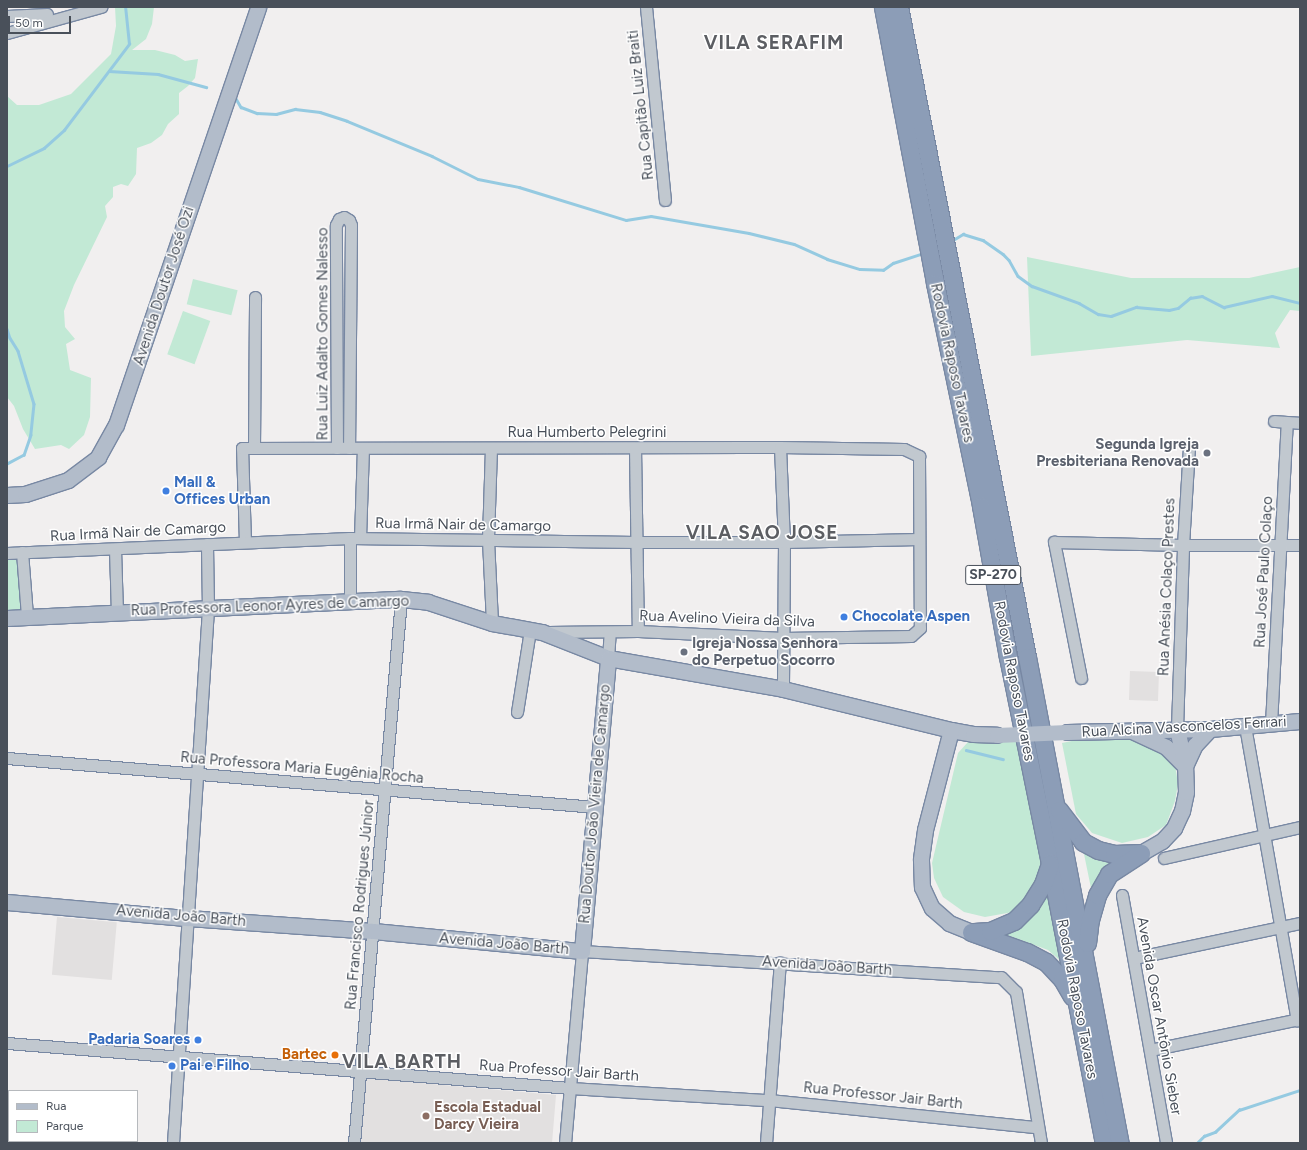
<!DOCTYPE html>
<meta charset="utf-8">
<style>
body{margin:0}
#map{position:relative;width:1307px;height:1150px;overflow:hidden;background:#f1efef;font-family:Figtree,sans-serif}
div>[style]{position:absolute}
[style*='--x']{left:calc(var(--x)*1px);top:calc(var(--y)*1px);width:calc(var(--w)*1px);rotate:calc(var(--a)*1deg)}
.education>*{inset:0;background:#e2e0e0;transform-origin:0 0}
.green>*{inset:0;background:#c2e9d5;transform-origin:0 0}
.stream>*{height:2.5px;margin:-1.25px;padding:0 1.25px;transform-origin:1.25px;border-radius:1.25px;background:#95cae1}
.roads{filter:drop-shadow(1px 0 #7888a3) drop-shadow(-1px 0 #7888a3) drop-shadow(0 1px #7888a3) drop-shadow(0 -1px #7888a3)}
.minor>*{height:11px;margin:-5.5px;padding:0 5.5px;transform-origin:5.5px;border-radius:5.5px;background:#c1c8cf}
.major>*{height:15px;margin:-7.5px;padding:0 7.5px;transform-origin:7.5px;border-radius:7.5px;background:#b2bcca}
.highway>*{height:17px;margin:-8.5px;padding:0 8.5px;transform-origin:8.5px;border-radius:8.5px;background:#8c9db7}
.major-bridge>*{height:15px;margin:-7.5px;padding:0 7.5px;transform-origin:7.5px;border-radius:7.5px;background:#b2bcca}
.dots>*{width:11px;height:11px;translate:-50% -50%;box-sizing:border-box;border:2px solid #fff;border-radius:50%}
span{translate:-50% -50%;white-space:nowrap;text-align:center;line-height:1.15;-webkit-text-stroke:3px #fff;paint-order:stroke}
.shield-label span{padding:1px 3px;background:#fff;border:1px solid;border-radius:3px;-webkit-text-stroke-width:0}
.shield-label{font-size:14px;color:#49505a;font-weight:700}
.street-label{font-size:15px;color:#49505a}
.worship-label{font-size:15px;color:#5b616d;font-weight:700}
.right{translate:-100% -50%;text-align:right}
.left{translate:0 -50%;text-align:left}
.shop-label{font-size:15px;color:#366cbe;font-weight:700}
.food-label{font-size:15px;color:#c56008;font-weight:700}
.education-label{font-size:15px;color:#785e54;font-weight:700}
.district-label{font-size:19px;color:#5c5e63;font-weight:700;letter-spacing:1px}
.frame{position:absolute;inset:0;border:8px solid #49505a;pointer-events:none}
.legend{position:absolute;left:8px;top:1090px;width:130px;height:52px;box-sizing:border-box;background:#fff;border:1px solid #b6b9bd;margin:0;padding:5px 7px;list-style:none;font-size:12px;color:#49505a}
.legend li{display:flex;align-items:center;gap:8px;height:20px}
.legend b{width:20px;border:1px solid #b6b9bd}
.scale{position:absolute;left:8px;top:16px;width:63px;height:18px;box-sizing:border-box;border:2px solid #49505a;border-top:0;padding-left:5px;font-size:12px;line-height:14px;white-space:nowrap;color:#49505a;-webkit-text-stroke:3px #fff;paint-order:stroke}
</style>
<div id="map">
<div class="education">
<i style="left:1130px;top:671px;width:29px;height:29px;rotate:2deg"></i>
<i style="left:57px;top:917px;width:60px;height:58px;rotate:5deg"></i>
<i style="clip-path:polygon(366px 1078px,556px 1095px,552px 1143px,361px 1143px)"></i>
</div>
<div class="green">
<i style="clip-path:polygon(115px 7px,154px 7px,152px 24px,146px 39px,132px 50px,155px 50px,175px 55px,185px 61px,198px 59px,195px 78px,188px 86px,179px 93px,179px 114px,168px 124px,162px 135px,151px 143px,137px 148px,136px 174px,128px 186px,121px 184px,113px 187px,113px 197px,105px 206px,107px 217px,74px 285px,64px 311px,65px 327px,75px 339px,66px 344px,70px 370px,91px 378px,90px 417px,84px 435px,69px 449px,61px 445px,35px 449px,23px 429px,14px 406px,7px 397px,7px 96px,17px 105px,39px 105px,71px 94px,111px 54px,116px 26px)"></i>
<i style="clip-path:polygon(1027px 257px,1131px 278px,1249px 278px,1300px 267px,1300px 311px,1290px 310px,1275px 333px,1280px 348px,1187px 340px,1031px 356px)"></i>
<i style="left:193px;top:279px;width:46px;height:26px;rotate:14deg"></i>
<i style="left:183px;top:311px;width:29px;height:46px;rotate:20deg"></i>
<i style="clip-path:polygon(17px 556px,21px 611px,7px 612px,7px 557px)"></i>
<i style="clip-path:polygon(1121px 736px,1147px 742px,1165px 752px,1175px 764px,1178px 784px,1175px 801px,1166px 825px,1148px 837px,1122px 843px,1092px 833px,1076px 814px,1062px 743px,1086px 738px)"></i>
<i style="clip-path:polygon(1021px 738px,1032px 794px,1042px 875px,1028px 898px,1013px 912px,985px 917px,964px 912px,943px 897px,934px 878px,932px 863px,958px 753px,968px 742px)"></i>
<i style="clip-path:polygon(1079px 840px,1131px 856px,1093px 898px,1084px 854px)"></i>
<i style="clip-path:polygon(1054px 884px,1063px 963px,1048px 950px,996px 931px,1042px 901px)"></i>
</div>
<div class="stream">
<i style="--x:109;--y:71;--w:49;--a:3.5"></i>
<i style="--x:158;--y:74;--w:50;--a:15.2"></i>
<i style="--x:234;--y:95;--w:14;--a:60"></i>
<i style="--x:241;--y:107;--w:17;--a:21"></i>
<i style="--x:257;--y:113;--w:19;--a:3"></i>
<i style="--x:276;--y:114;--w:20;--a:-15"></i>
<i style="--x:295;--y:109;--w:25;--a:7"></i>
<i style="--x:320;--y:112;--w:28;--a:18"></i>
<i style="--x:347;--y:121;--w:92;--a:22.4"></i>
<i style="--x:432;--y:156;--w:51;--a:26.6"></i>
<i style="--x:478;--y:179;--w:42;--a:11"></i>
<i style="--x:519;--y:187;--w:112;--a:17.1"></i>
<i style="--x:626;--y:220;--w:25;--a:-9"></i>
<i style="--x:651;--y:216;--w:99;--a:9.8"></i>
<i style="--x:749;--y:233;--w:46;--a:13.7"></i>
<i style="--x:794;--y:244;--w:36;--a:24"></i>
<i style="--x:827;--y:259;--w:34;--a:17"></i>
<i style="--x:860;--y:269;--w:23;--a:2"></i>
<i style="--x:883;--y:270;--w:12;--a:-35"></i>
<i style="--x:893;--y:263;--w:28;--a:-18"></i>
<i style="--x:7;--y:166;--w:41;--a:-25.9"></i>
<i style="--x:44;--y:148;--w:27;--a:-42"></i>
<i style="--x:64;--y:130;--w:108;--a:-52.9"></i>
<i style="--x:129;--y:44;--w:37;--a:-96"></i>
<i style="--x:953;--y:240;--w:12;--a:-31"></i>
<i style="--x:963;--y:234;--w:21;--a:17"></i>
<i style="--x:983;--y:240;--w:24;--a:35"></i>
<i style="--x:1003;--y:254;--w:8;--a:45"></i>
<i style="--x:1009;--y:260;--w:18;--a:61"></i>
<i style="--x:1018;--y:276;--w:17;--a:36"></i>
<i style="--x:1032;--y:286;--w:50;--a:19.9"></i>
<i style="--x:1079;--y:303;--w:22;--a:30"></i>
<i style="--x:1098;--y:314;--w:13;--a:9"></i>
<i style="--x:1111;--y:316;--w:27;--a:-20"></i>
<i style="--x:1136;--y:307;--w:33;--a:5"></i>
<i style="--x:1169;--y:310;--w:9;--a:-13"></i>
<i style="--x:1178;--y:308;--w:16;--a:-40"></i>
<i style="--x:1190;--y:298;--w:12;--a:-9"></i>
<i style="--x:1202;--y:296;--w:25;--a:27"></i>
<i style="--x:1224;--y:307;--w:49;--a:-12.9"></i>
<i style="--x:1272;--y:296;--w:29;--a:14"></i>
<i style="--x:7;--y:329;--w:9;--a:72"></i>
<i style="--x:10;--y:338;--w:15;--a:58"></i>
<i style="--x:18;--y:351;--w:55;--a:73.2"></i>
<i style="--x:34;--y:404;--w:31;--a:96"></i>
<i style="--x:31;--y:435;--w:21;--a:109"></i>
<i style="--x:24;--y:455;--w:19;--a:152"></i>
<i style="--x:966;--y:750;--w:38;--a:14"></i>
<i style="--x:1197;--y:1143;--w:10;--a:-45"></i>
<i style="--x:1204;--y:1136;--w:12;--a:-20"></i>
<i style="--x:1215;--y:1132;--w:33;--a:-43"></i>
<i style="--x:1239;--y:1110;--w:64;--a:-18.2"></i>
</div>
<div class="roads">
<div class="minor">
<i style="--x:646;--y:7;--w:194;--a:84.4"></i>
<i style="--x:7;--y:16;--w:40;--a:-2.9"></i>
<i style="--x:7;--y:33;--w:98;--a:-15.5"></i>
<i style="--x:1274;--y:421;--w:26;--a:4"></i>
<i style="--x:780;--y:447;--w:95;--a:87.6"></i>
<i style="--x:784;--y:542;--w:147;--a:90.4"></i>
<i style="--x:254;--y:448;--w:151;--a:-89.6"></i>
<i style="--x:337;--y:448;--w:223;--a:-90.3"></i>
<i style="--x:336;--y:225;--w:7;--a:-63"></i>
<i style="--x:339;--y:219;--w:5;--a:-22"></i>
<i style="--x:344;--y:217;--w:6;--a:31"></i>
<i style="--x:349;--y:220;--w:5;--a:68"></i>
<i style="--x:351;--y:225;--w:223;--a:90.5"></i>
<i style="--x:491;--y:448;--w:92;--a:91.9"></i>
<i style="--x:488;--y:540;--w:83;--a:87.2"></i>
<i style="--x:635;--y:448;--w:183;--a:89.1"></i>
<i style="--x:360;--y:538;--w:90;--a:-88.1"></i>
<i style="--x:245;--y:542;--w:94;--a:-91.8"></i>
<i style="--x:242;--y:448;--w:538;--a:-0.11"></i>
<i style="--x:780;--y:447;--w:124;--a:0.9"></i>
<i style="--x:904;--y:449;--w:17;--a:25"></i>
<i style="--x:919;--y:456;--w:172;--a:89.7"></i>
<i style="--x:920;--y:628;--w:12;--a:138"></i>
<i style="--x:911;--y:636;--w:128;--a:179.1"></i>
<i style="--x:783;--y:638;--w:145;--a:-177.2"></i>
<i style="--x:638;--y:631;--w:90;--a:179.4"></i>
<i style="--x:115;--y:549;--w:63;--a:88.2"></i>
<i style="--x:22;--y:552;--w:64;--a:85.5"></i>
<i style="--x:7;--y:553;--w:343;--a:-2.5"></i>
<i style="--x:350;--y:538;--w:286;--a:0.8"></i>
<i style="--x:636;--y:542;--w:148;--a:0"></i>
<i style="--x:784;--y:542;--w:135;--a:-1.3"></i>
<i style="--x:350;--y:602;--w:64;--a:-90"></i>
<i style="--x:608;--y:658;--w:26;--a:-86"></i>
<i style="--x:1081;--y:678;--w:139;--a:-101.2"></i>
<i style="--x:1054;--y:542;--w:129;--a:1.3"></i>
<i style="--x:1183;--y:545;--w:117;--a:0"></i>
<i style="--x:517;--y:712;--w:83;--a:-81"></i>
<i style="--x:1271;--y:724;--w:302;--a:-87"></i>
<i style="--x:1245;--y:726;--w:299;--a:80"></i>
<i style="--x:1177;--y:729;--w:184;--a:-88.1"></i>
<i style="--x:1183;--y:545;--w:98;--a:-86.5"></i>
<i style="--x:7;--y:758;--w:590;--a:4.76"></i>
<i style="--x:1164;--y:858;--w:139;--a:-12.8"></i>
<i style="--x:1122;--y:895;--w:252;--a:79.9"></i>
<i style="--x:1134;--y:958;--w:170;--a:-11.9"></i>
<i style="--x:7;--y:1043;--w:565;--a:4.57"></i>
<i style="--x:570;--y:1088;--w:199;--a:3.5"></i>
<i style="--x:769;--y:1100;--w:269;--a:5.8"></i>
<i style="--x:1150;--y:1050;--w:153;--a:-11.7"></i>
<i style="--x:110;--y:1143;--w:2;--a:-63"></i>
<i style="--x:173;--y:1143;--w:535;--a:-86.25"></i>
<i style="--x:208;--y:609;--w:65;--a:-90.9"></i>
<i style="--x:354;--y:1143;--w:546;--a:-85.06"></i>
<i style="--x:565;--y:1143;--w:193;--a:-84.9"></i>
<i style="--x:582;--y:951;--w:420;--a:3.6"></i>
<i style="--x:1001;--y:977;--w:21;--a:45"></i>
<i style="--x:1016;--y:992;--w:153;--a:80.6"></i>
<i style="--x:766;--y:1143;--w:181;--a:-85.6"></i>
</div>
<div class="major">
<i style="--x:7;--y:495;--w:18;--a:-3"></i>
<i style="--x:25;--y:494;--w:45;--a:-18"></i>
<i style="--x:68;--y:480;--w:38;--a:-37"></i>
<i style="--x:98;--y:457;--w:37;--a:-61"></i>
<i style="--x:116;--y:425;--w:441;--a:-71.2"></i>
<i style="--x:7;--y:618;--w:394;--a:-2.8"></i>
<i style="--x:401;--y:599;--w:27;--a:6"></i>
<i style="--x:428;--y:602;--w:67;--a:18.2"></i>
<i style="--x:492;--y:623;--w:51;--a:10.2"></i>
<i style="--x:542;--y:632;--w:71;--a:21.5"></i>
<i style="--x:608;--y:658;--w:178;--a:10"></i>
<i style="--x:783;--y:689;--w:173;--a:13.7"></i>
<i style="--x:951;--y:730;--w:22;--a:10"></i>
<i style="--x:973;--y:734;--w:24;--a:2"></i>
<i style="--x:951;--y:730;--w:103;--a:104.6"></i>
<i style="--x:925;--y:830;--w:30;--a:98"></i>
<i style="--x:921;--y:860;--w:27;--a:88"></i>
<i style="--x:922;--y:887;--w:23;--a:65"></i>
<i style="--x:932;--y:908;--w:23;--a:41"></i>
<i style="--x:949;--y:923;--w:24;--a:22"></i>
<i style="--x:1067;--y:732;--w:143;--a:-1.2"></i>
<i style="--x:1210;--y:729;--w:90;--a:-5.1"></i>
<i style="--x:1134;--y:732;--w:35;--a:25"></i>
<i style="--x:1166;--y:747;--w:27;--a:45"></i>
<i style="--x:1185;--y:766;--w:23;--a:-65"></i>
<i style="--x:1195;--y:745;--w:22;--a:-47"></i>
<i style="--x:1141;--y:853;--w:24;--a:-30"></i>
<i style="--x:1162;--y:841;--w:18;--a:-47"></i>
<i style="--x:1174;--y:828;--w:19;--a:-65"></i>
<i style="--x:1182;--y:811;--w:19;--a:-78"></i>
<i style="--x:1186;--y:792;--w:26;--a:-92"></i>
<i style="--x:1185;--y:766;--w:38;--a:-102"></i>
<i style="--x:7;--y:902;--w:182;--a:5.1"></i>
<i style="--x:188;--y:918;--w:185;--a:4"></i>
<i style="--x:373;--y:931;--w:210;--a:5.5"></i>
<i style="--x:582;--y:951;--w:294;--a:-84.9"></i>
</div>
<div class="highway">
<i style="--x:883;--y:7;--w:281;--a:79.3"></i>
<i style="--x:935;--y:283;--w:228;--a:78.3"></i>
<i style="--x:981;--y:506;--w:153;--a:79.9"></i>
<i style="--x:1008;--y:657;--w:210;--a:78.5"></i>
<i style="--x:1050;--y:863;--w:285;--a:79.1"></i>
<i style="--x:899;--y:7;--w:662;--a:78.86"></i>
<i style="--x:1027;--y:657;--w:495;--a:79.2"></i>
<i style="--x:1059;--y:810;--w:40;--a:53"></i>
<i style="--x:1083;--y:842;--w:17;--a:28"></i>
<i style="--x:1098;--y:850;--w:16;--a:14"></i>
<i style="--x:1114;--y:854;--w:27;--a:-2"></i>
<i style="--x:971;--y:932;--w:59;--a:19.7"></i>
<i style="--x:1027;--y:952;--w:21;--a:28"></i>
<i style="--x:1046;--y:962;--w:23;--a:47"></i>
<i style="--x:1062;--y:979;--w:20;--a:60"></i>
<i style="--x:974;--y:932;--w:16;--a:-4"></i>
<i style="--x:990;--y:931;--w:26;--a:-23"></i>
<i style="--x:1014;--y:921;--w:23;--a:-45"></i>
<i style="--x:1030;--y:905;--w:25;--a:-58"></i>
<i style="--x:1043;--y:884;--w:21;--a:-71"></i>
<i style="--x:1087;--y:943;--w:23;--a:-83"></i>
<i style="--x:1090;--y:920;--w:26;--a:-74"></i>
<i style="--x:1097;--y:895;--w:24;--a:-60"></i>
<i style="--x:1109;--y:874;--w:38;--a:-33"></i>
</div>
</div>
<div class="major-bridge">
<i style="--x:997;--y:735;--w:70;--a:-2.5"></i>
</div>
<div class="dots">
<i style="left:1207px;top:453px;background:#6b7280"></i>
<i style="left:166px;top:491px;background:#3f7fe0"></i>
<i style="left:844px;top:617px;background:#3f7fe0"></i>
<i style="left:684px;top:652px;background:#6b7280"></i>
<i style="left:198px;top:1040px;background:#3f7fe0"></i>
<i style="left:335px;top:1055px;background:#e8710a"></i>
<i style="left:172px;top:1066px;background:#3f7fe0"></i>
<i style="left:426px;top:1116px;background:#8d6e63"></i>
</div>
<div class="shield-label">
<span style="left:993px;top:575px">SP-270</span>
</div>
<div class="street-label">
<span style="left:641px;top:105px;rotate:-96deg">Rua Capitão Luiz Braiti</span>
<span style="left:164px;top:286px;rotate:-72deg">Avenida Doutor José Ozi</span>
<span style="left:323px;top:334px;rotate:-90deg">Rua Luiz Adalto Gomes Nalesso</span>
<span style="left:952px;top:363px;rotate:78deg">Rodovia Raposo Tavares</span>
<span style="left:587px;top:433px">Rua Humberto Pelegrini</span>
<span style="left:463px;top:525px;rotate:1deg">Rua Irmã Nair de Camargo</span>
<span style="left:138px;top:532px;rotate:-3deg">Rua Irmã Nair de Camargo</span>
<span style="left:1264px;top:572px;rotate:-87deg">Rua José Paulo Colaço</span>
<span style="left:1167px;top:587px;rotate:-88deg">Rua Anésia Colaço Prestes</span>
<span style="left:270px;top:606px;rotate:-2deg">Rua Professora Leonor Ayres de Camargo</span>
<span style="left:727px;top:619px;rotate:2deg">Rua Avelino Vieira da Silva</span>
<span style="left:1014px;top:681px;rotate:79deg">Rodovia Raposo Tavares</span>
<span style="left:1184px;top:727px;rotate:-3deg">Rua Alcina Vasconcelos Ferrari</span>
<span style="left:302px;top:768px;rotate:5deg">Rua Professora Maria Eugênia Rocha</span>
<span style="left:595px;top:804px;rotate:-85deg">Rua Doutor João Vieira de Camargo</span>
<span style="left:360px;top:905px;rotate:-85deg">Rua Francisco Rodrigues Júnior</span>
<span style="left:181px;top:916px;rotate:5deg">Avenida João Barth</span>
<span style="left:504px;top:944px;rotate:5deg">Avenida João Barth</span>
<span style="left:827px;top:966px;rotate:4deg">Avenida João Barth</span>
<span style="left:1077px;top:999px;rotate:79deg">Rodovia Raposo Tavares</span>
<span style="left:1159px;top:1016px;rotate:80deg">Avenida Oscar Antônio Sieber</span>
<span style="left:559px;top:1071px;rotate:4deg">Rua Professor Jair Barth</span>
<span style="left:883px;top:1096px;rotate:6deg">Rua Professor Jair Barth</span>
</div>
<div class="worship-label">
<span class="right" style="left:1199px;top:453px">Segunda Igreja<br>Presbiteriana Renovada</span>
<span class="left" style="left:692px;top:652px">Igreja Nossa Senhora<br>do Perpetuo Socorro</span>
</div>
<div class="shop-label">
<span class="left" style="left:174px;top:491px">Mall &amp;<br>Offices Urban</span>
<span class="left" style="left:852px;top:617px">Chocolate Aspen</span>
<span class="right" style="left:190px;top:1040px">Padaria Soares</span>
<span class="left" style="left:180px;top:1066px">Pai e Filho</span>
</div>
<div class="food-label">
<span class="right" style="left:327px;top:1055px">Bartec</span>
</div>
<div class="education-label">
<span class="left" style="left:434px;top:1116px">Escola Estadual<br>Darcy Vieira</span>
</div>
<div class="district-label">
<span style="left:774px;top:43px">VILA SERAFIM</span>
<span style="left:762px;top:533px">VILA SAO JOSE</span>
<span style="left:402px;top:1062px">VILA BARTH</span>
</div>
<div class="frame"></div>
<ul class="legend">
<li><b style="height:5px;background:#b2bcca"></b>Rua</li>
<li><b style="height:11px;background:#c2e9d5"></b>Parque</li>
</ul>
<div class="scale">50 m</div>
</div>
